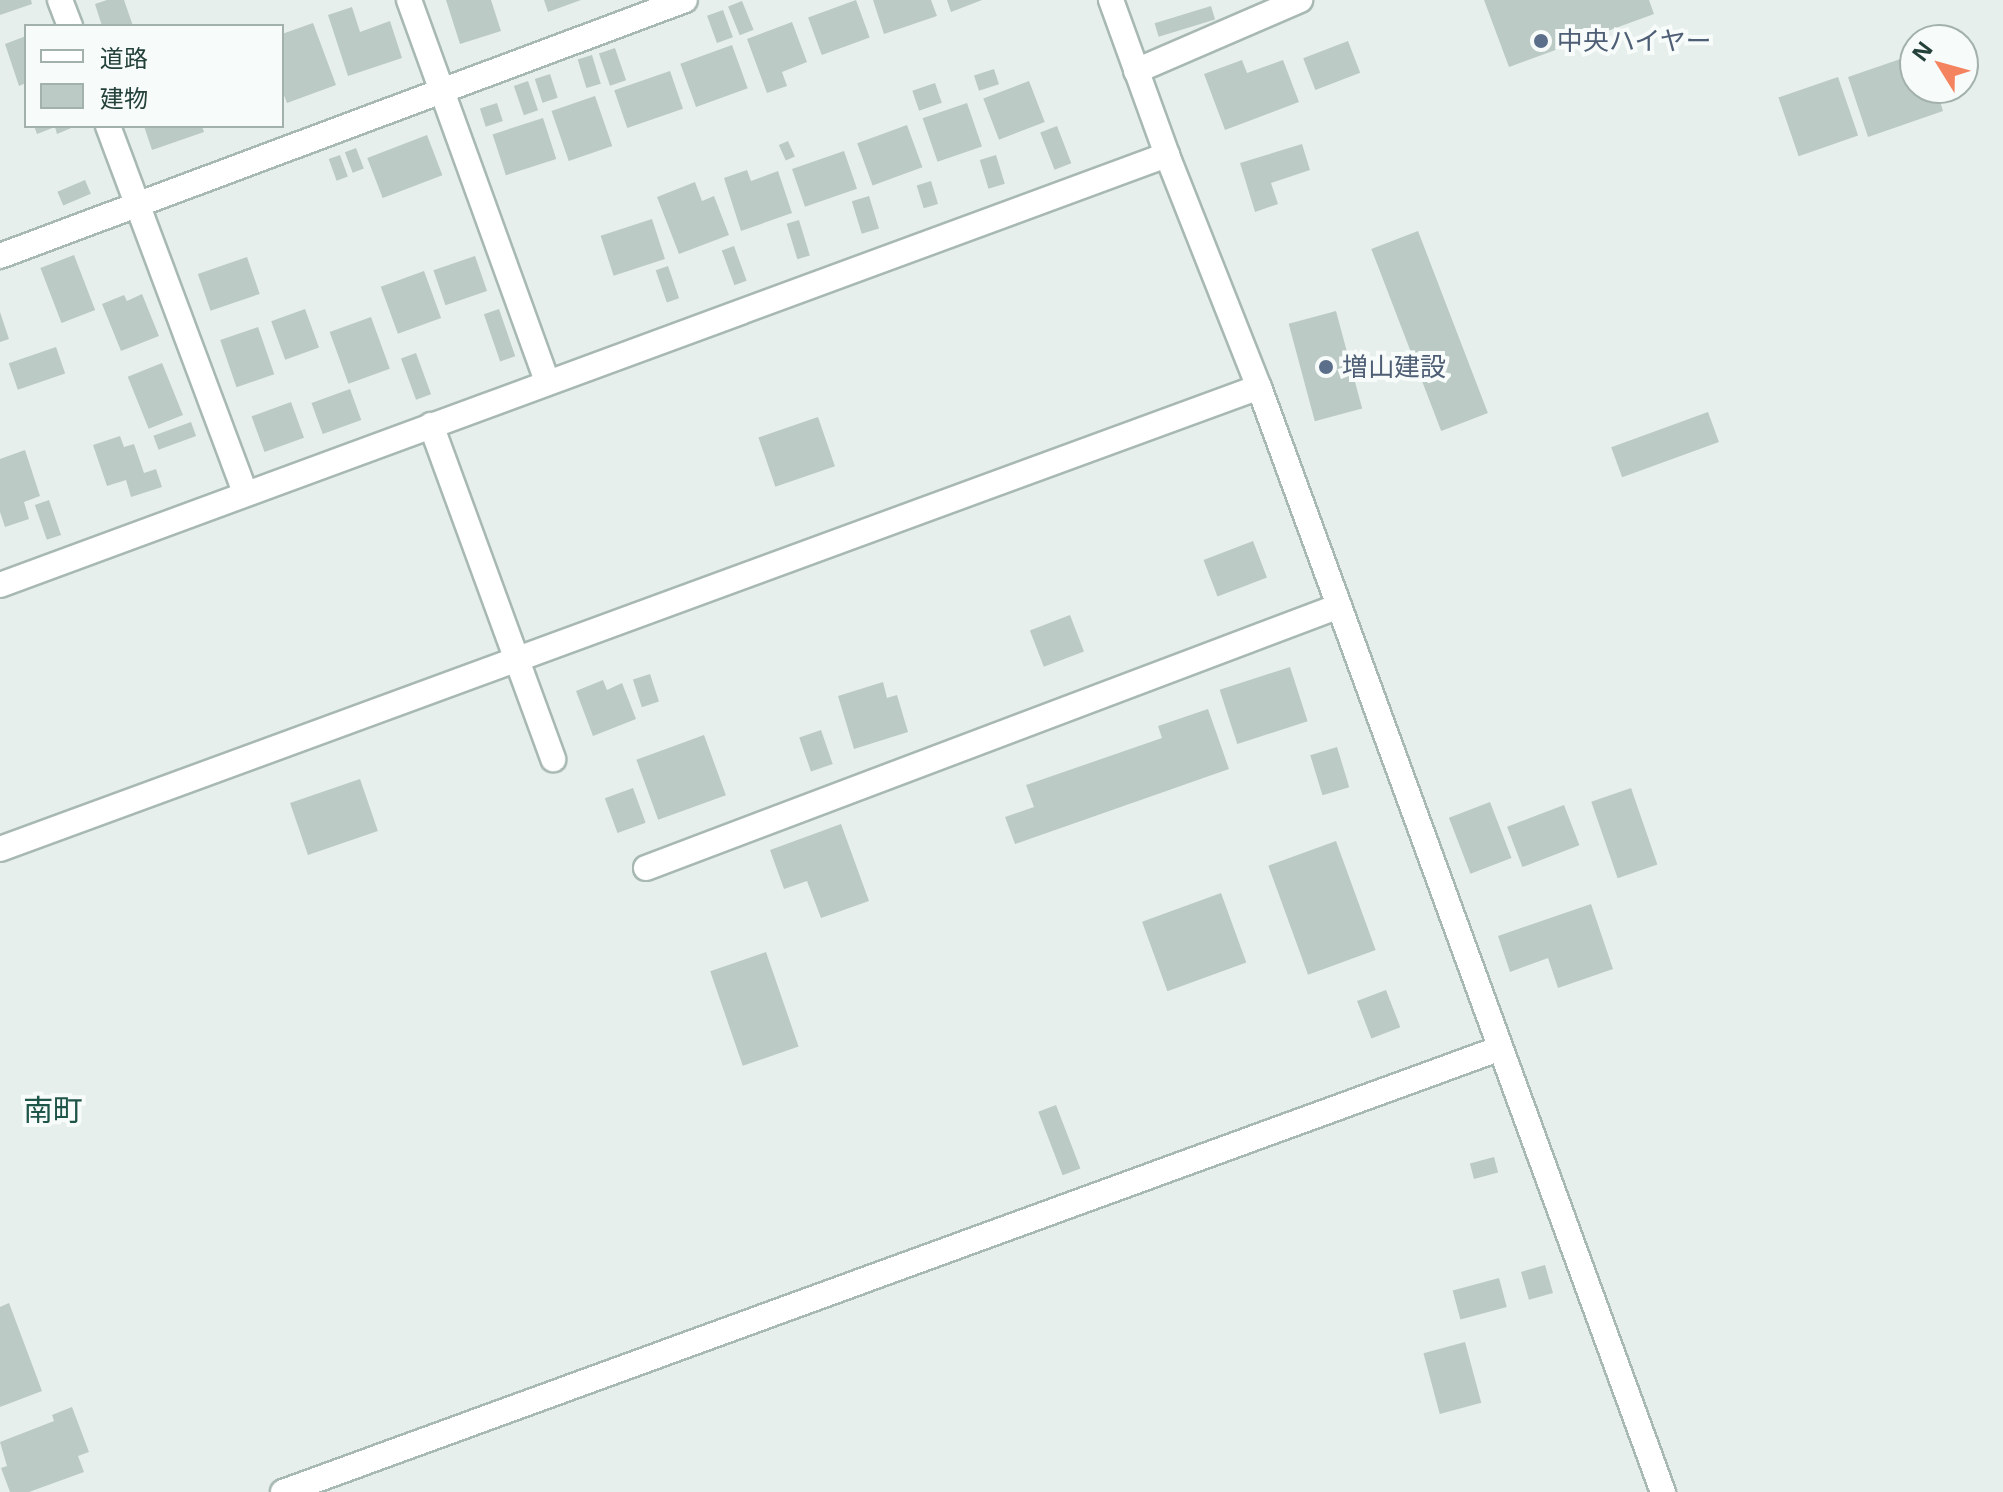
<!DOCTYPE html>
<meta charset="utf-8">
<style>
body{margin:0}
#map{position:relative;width:2003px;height:1492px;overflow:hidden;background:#e6efeb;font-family:"Noto Sans","Noto Sans JP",sans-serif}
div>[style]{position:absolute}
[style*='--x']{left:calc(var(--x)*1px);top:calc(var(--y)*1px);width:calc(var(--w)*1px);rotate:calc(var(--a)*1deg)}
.building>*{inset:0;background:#bbcac4;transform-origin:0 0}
.roads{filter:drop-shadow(2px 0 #a8b8b2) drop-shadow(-2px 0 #a8b8b2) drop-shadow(0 2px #a8b8b2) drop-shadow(0 -2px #a8b8b2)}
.minor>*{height:24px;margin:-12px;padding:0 12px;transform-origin:12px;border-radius:12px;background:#fff}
.dots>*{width:22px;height:22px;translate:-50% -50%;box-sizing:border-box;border:4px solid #f7fbf9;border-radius:50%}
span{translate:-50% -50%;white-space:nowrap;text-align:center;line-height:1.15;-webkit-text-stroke:8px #f7fbf9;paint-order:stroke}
.service-label{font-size:26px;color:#4e5e75}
.left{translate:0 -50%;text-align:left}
.quarter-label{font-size:30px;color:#1f5548}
.legend{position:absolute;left:24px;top:24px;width:260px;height:104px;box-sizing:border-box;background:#f7fbf9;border:2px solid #a3b1ad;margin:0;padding:10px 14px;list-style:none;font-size:24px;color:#24423a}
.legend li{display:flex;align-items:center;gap:16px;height:40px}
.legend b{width:40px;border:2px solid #a3b1ad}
.north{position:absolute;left:1899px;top:24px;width:80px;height:80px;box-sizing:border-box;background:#f7fbf9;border:2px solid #a3b1ad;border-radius:50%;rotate:307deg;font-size:22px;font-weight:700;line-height:32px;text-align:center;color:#24423a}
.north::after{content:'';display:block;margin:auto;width:28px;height:36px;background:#f4845f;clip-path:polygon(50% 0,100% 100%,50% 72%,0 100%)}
</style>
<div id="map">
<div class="building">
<i style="clip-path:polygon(0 0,31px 0,32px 4px,0 15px)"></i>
<i style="clip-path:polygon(107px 0,124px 0,133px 26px,102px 26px,95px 4px)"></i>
<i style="clip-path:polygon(446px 0,491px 0,501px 31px,460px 44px)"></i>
<i style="clip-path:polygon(544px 0,581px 0,548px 12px)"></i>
<i style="left:856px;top:0;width:40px;height:51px;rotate:70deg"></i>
<i style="clip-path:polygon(873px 0,931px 0,937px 16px,884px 34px)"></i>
<i style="clip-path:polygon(947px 0,982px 0,951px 12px)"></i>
<i style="clip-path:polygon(1484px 0,1649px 0,1654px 14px,1509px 67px)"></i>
<i style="left:742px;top:1px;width:31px;height:15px;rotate:68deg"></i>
<i style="left:1211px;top:6px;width:14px;height:59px;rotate:73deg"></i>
<i style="clip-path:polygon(352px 7px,360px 32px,390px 21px,402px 58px,348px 76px,328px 15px)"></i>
<i style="left:723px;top:10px;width:29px;height:17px;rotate:70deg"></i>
<i style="clip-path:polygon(792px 22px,807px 62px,782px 72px,787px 86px,767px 93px,747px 39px)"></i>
<i style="clip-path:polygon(313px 23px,336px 85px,287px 103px,282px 90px,282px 34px)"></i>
<i style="clip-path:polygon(26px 36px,26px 83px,19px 86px,5px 44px)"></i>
<i style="left:1348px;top:41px;width:34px;height:48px;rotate:69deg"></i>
<i style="left:732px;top:45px;width:46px;height:55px;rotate:70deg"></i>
<i style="left:615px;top:48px;width:34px;height:17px;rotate:71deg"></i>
<i style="clip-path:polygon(1915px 54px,1915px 88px,1936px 88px,1943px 111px,1868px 137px,1848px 77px)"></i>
<i style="left:592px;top:55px;width:30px;height:15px;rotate:73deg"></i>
<i style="clip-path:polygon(1242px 60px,1247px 73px,1283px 60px,1299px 102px,1225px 130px,1204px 74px)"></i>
<i style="left:994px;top:69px;width:16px;height:21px;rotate:72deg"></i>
<i style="left:670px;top:71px;width:40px;height:59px;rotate:71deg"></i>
<i style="left:550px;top:74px;width:25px;height:16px;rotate:72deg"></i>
<i style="left:1838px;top:77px;width:62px;height:63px;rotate:71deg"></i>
<i style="left:528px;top:81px;width:31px;height:15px;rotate:71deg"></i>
<i style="left:1029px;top:81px;width:44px;height:49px;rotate:69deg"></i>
<i style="left:935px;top:83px;width:21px;height:24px;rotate:71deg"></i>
<i style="left:595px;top:96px;width:53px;height:46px;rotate:71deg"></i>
<i style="left:497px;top:103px;width:19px;height:18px;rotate:72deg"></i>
<i style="left:967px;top:103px;width:46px;height:47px;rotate:71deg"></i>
<i style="left:543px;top:118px;width:43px;height:53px;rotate:72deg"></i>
<i style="left:907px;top:125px;width:45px;height:53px;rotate:70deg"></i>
<i style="clip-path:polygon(34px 126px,76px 126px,57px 134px,55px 127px,37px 134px)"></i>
<i style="clip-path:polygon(144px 126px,202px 126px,204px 132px,152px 150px)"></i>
<i style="left:1057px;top:126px;width:40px;height:18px;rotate:69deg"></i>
<i style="left:427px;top:135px;width:43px;height:64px;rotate:69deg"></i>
<i style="left:788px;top:141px;width:17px;height:10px;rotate:66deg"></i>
<i style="clip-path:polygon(1302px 144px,1310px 170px,1271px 183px,1278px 204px,1255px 212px,1240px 163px)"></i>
<i style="left:356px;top:148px;width:22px;height:12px;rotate:69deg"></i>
<i style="left:844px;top:151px;width:40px;height:55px;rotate:71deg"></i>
<i style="left:340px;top:155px;width:23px;height:12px;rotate:70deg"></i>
<i style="left:996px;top:155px;width:30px;height:17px;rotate:73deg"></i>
<i style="clip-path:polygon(747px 170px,751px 181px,778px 171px,792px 213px,741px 231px,724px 178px)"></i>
<i style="left:85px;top:180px;width:15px;height:30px;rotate:67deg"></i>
<i style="left:931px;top:181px;width:24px;height:15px;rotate:73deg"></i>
<i style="clip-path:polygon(695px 182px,702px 201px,714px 196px,729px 235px,679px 254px,657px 197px)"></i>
<i style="left:869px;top:196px;width:34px;height:18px;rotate:73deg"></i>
<i style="left:652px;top:219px;width:42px;height:54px;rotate:72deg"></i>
<i style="left:799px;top:220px;width:37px;height:13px;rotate:73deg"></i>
<i style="left:1418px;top:231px;width:195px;height:50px;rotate:69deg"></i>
<i style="left:734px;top:246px;width:37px;height:13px;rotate:70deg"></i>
<i style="left:74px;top:255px;width:59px;height:36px;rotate:69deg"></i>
<i style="left:475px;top:256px;width:37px;height:44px;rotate:71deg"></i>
<i style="left:247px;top:257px;width:39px;height:52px;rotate:71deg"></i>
<i style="left:668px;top:266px;width:34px;height:13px;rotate:71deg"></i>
<i style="left:424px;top:271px;width:50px;height:46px;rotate:70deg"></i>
<i style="clip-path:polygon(142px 294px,159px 336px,121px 351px,102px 304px,124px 295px,127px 301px)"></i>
<i style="left:305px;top:309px;width:41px;height:36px;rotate:70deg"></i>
<i style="left:499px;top:309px;width:50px;height:16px;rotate:71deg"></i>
<i style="left:1336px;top:311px;width:101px;height:49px;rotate:75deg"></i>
<i style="clip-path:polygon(0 312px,9px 339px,0 342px)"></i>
<i style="left:371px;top:317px;width:55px;height:44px;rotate:70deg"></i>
<i style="left:258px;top:327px;width:50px;height:40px;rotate:71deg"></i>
<i style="left:56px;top:347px;width:28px;height:50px;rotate:71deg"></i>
<i style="left:416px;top:353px;width:44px;height:16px;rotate:70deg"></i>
<i style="left:162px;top:363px;width:56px;height:37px;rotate:68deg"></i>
<i style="left:350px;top:389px;width:33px;height:41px;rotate:70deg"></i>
<i style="left:291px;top:402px;width:38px;height:42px;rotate:70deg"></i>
<i style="left:1708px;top:412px;width:32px;height:103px;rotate:70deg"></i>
<i style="left:818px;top:417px;width:52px;height:63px;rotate:71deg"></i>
<i style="left:191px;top:422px;width:15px;height:40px;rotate:70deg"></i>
<i style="clip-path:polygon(120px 436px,124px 447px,134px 444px,144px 473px,156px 469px,162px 487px,131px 497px,126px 480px,107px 486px,93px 445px)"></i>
<i style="clip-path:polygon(25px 450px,40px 496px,24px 502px,29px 519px,5px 527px,0 512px,0 459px)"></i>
<i style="left:49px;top:500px;width:37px;height:15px;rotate:71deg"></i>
<i style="left:1253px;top:541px;width:39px;height:53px;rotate:69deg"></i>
<i style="left:1070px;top:615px;width:39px;height:43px;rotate:69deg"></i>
<i style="left:1290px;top:667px;width:57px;height:74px;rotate:72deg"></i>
<i style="left:650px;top:674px;width:29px;height:18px;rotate:72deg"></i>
<i style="clip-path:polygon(603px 680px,607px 690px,622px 683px,636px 719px,593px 736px,576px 691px)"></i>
<i style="clip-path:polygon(883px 682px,887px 698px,897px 695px,908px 732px,854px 749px,838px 696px)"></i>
<i style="clip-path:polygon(1208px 709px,1229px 769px,1015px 844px,1005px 817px,1034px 807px,1026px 785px,1162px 738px,1158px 726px)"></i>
<i style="left:821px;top:730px;width:36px;height:23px;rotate:71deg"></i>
<i style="left:704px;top:735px;width:64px;height:72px;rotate:70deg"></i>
<i style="left:1337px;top:747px;width:42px;height:28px;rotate:73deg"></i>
<i style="left:360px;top:779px;width:55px;height:74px;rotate:71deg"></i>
<i style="left:633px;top:788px;width:37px;height:30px;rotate:70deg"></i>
<i style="left:1631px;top:788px;width:81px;height:42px;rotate:71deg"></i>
<i style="left:1490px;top:802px;width:60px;height:44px;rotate:69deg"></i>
<i style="left:1564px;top:805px;width:43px;height:61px;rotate:69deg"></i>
<i style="clip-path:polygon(841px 824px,869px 901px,821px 918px,807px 881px,784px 889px,770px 850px)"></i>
<i style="left:1336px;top:841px;width:116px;height:72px;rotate:70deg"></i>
<i style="left:1221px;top:893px;width:74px;height:84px;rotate:70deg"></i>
<i style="clip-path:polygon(1591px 904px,1613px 969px,1558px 988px,1548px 958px,1510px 972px,1498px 936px)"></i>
<i style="left:766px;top:952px;width:100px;height:59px;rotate:71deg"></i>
<i style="left:1386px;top:990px;width:40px;height:31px;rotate:69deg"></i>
<i style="left:1056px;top:1105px;width:68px;height:19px;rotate:69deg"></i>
<i style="left:1494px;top:1157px;width:16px;height:25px;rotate:75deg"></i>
<i style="left:1545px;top:1265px;width:29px;height:25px;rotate:74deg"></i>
<i style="left:1499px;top:1278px;width:30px;height:48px;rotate:75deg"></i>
<i style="clip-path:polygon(9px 1303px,42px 1391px,0 1407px,0 1307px)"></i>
<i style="left:1465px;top:1342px;width:63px;height:43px;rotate:75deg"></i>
<i style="clip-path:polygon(72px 1407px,89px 1452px,78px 1456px,84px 1472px,29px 1492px,10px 1492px,1px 1468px,7px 1466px,0 1442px,54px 1421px,52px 1415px)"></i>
</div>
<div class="roads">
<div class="minor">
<i style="--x:60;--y:0;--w:28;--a:69"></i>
<i style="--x:409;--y:0;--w:406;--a:70.1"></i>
<i style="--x:1111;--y:0;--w:165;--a:70.1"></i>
<i style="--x:1167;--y:155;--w:250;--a:68.4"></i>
<i style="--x:1259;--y:387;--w:1177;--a:69.92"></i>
<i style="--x:1136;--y:71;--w:179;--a:-23.4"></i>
<i style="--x:108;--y:126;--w:392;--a:69.5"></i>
<i style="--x:0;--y:256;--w:731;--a:-20.49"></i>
<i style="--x:431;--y:425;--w:356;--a:69.9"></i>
<i style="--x:0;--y:585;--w:1244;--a:-20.23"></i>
<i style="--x:0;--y:849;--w:1341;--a:-20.15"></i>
<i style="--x:646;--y:868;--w:741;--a:-20.71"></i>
<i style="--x:283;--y:1492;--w:1296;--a:-20.03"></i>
</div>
</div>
<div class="dots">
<i style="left:1541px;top:41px;background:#5c6f8a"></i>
<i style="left:1326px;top:367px;background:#5c6f8a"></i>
</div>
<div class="service-label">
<span class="left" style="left:1557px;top:41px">中央ハイヤー</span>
<span class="left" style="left:1342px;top:367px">増山建設</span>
</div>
<div class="quarter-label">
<span style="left:53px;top:1110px">南町</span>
</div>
<ul class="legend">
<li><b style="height:10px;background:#fff"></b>道路</li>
<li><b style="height:22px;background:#bbcac4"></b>建物</li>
</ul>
<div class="north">N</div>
</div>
